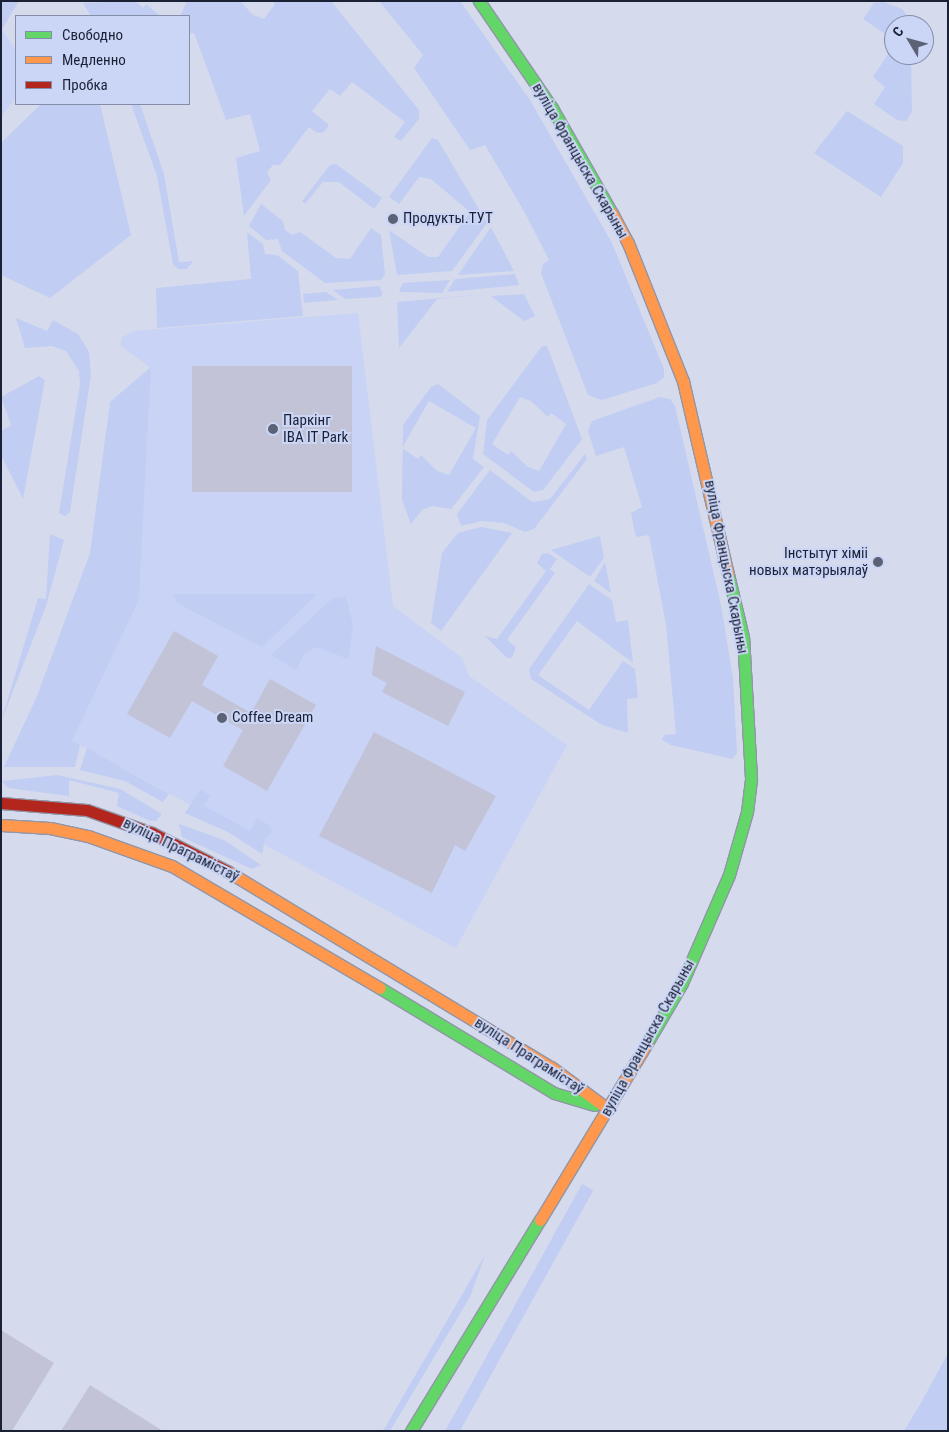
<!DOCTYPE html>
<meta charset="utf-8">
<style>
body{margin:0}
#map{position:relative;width:949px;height:1432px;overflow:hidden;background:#d5dbed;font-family:"Roboto Condensed",sans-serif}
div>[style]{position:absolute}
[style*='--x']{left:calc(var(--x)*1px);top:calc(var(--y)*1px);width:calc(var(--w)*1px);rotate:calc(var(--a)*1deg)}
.built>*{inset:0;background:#c8d3f6}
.green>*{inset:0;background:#c1cdf2;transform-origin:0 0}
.building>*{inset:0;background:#c2c3d6;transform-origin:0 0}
.roads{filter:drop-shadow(1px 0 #9196a7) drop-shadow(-1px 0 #9196a7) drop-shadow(0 1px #9196a7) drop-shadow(0 -1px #9196a7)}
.fast>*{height:11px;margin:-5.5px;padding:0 5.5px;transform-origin:5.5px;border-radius:5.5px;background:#63d668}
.slow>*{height:11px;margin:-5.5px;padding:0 5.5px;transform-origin:5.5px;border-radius:5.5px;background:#ff974d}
.jam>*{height:11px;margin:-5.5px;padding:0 5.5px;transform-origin:5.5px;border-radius:5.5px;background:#b3261e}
.dots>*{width:14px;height:14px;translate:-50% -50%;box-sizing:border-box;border:2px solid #cbd6f7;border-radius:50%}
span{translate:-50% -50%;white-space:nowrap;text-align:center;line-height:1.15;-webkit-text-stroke:4px #cbd6f7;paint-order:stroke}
.street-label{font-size:15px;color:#1b2135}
.poi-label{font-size:15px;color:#1b2135}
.left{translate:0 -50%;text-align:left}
.right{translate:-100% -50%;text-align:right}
.frame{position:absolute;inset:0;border:2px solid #1b2135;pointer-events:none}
.legend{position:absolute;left:15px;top:15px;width:175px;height:90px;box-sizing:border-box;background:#cbd6f7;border:1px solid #858ea9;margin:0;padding:6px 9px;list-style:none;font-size:15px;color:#1b2135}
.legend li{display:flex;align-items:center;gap:10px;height:25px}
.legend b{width:25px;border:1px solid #858ea9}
.north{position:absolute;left:884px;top:15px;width:50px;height:50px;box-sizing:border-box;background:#cbd6f7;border:1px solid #858ea9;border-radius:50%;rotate:307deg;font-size:14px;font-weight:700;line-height:20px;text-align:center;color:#1b2135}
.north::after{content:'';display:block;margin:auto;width:18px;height:22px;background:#5c6275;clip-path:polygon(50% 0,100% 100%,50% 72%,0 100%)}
</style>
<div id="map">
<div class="built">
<i style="clip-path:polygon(1px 28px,16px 51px,16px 98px,1px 117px)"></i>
<i style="clip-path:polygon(358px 313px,393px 606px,462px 658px,469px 676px,567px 745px,456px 948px,72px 741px,139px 600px,151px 368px,121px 346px,121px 338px,134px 331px)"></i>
</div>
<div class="green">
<i style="clip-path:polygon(1px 1px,19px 1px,2px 29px,1px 28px)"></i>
<i style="clip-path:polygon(135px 1px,143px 8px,146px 4px,160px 16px,91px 16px,83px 3px)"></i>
<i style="clip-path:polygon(187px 1px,240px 1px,253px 15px,264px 19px,275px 4px,273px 1px,331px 1px,419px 110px,419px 119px,401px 141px,394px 137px,405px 122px,352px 82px,340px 96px,330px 89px,312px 111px,329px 125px,324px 132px,317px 133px,309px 127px,280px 165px,273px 165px,267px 172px,271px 180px,244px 216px,236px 158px,260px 151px,250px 114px,226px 120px,194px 33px,189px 34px,189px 16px,180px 16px)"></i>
<i style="clip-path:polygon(379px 1px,460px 1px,530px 100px,612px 243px,664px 369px,664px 377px,657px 383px,602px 400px,588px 395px,541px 273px,543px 264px,549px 260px,525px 213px,485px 145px,470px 150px,414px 68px,423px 55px)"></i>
<i style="clip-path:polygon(884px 2px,902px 9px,908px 17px,909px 25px,894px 25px,894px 40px,863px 19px,874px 3px)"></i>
<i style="clip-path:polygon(894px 45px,894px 55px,911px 55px,912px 112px,906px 121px,897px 120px,874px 104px,885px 87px,873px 77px)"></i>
<i style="clip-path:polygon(41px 104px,100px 104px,131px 235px,50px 298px,1px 275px,1px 143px)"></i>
<i style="clip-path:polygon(131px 104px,140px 104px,164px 174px,179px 262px,193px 261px,187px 269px,178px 269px,173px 264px,157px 176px)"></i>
<i style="clip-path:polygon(847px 111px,903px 146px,903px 163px,881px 197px,814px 153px)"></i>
<i style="clip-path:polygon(432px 138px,438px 140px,487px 223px,452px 271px,397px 275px,389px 230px,428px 257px,438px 257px,470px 212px,431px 179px,419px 177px,399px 204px,389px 197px)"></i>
<i style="clip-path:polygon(336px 164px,382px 198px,374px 209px,339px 182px,323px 182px,305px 204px,302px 201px,330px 165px)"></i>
<i style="clip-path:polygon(261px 204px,283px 221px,285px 230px,292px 235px,300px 232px,336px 258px,350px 259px,371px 228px,381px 235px,385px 274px,381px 280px,325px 283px,282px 251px,278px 239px,266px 240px,249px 226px)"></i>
<i style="clip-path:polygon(491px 227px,514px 271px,458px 275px)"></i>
<i style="clip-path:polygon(247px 232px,263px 244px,265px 254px,277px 255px,298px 271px,303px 316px,157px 328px,156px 288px,251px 279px)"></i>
<i style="clip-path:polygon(515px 274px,519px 285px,447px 292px,455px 279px)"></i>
<i style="clip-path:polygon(450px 280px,442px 293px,399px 292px,403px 283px)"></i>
<i style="clip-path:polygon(379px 286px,383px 294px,380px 297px,345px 299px,333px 290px)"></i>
<i style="clip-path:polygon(326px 292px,338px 300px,304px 303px,303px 294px)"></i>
<i style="clip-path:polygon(486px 294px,437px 299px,399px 348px,397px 302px)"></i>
<i style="clip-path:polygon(524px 294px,535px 316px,524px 321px,491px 296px)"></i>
<i style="clip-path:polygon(16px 318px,47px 331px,53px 320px,78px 334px,89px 352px,91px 375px,70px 512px,65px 516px,59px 513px,80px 384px,79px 371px,66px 351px,52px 346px,25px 348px)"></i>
<i style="clip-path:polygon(evenodd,542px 346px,547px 346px,582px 439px,543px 490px,534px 492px,483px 454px,487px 420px,542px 346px,520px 397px,531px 401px,548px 417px,551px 413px,566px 424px,539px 471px,528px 467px,511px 451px,508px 455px,492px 444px,520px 397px)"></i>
<i style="clip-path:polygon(151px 367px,139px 600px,72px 741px,80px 745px,75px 767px,4px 767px,37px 696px,90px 553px,110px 402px)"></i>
<i style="clip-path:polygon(39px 376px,45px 380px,23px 499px,1px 455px,1px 431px,11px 425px,1px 397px)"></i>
<i style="clip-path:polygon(evenodd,438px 384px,480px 416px,473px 459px,484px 467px,451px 509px,432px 506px,422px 510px,411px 524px,402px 500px,403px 425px,431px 387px,438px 384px,429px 401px,476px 428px,449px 475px,437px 471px,421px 455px,418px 459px,402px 448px,429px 401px)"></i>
<i style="clip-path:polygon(660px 397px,670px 399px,675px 406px,721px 605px,733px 678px,737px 753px,732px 759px,671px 745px,662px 740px,664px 735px,676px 734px,666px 625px,649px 535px,637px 537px,635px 533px,631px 513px,642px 507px,624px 447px,596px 456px,588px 431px,592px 421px)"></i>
<i style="clip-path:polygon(585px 454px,587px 459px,534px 529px,525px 532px,504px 523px,481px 521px,461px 526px,457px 514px,490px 470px,532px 502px,550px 499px)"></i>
<i style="clip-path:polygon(481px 527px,512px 533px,441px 631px,431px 623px,442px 553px,458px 533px)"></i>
<i style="clip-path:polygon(50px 534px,64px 540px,46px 606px,1px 722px,38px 598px,46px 599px)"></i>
<i style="clip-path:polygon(600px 536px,604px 558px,590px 577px,551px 550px)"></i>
<i style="clip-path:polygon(548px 553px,557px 559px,550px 569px,555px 573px,507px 640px,516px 647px,512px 658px,507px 658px,485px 636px,497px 639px,546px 571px,537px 563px,542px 554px)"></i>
<i style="clip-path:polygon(605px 562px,611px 593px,594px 581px)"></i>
<i style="clip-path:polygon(589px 584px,612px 600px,616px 622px,628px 620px,633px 663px,577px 621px,538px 675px,589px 710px,623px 661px,635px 669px,638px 698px,627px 699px,628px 733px,602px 725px,531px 679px,529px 669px)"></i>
<i style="clip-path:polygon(174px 594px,317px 594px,262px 647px,177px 603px)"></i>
<i style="clip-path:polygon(346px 597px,353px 625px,348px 659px,317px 647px,305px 653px,296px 670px,271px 655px,333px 598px)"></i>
<i style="clip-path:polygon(87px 748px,138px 777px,169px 794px,163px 802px,125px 781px,80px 770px)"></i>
<i style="clip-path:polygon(57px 775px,120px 789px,162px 814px,156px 821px,150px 821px,117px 806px,119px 793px,69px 780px,69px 796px,8px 788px,2px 781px)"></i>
<i style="clip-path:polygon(201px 789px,210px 796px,204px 806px,250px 831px,257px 819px,269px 825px,272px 833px,265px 839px,262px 854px,228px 832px,185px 813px)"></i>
<i style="clip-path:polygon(179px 824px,224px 840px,261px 865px,252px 869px,182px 837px)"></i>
<i style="left:582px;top:1184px;width:13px;height:290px;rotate:29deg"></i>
<i style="clip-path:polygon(485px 1255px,470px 1297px,390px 1431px,383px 1431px)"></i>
<i style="clip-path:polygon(948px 1353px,948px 1431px,904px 1431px,922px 1401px)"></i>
</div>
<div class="building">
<i style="left:352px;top:366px;width:126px;height:160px;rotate:90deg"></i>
<i style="clip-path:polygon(174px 631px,218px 656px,202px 685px,251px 713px,270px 679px,316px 705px,267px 791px,223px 766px,243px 730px,192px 701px,170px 738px,127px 714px)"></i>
<i style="clip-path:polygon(376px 646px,465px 692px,448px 726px,382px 692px,387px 683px,372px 675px)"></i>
<i style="clip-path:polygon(374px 732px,496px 796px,465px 851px,455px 845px,432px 893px,319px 836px)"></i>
<i style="clip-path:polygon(1px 1330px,54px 1363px,12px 1431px,1px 1431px)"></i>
<i style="clip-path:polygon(90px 1385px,163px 1431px,61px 1431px)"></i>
</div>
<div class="roads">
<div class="fast">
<i style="--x:479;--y:1;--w:130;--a:55.7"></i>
<i style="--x:552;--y:108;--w:121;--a:60.3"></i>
<i style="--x:380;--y:988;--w:203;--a:31.1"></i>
<i style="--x:554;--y:1093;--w:42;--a:16.7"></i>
<i style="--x:647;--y:1043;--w:69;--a:-59.7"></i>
<i style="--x:682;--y:983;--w:118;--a:-66.5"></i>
<i style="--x:729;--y:875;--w:66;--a:-74.1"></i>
<i style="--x:747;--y:812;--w:34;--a:-83"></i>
<i style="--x:751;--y:778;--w:141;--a:-93.2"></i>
<i style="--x:743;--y:637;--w:65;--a:-103.4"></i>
<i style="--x:411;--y:1431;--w:247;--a:-58.6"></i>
</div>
<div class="slow">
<i style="--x:612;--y:213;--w:34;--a:62"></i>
<i style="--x:628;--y:243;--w:149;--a:68.3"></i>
<i style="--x:683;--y:381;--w:198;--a:76.9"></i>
<i style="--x:1;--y:825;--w:49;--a:3.5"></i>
<i style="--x:50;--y:828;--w:39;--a:12"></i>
<i style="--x:88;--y:836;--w:89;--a:19.7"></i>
<i style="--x:172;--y:866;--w:241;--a:30.4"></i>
<i style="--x:227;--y:871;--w:379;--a:31.2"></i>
<i style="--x:551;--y:1067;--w:71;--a:36.4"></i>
<i style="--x:540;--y:1220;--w:207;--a:-58.8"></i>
</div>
<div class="jam">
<i style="--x:1;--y:803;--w:86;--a:4.7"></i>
<i style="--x:87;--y:810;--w:69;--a:19.5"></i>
<i style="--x:152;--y:833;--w:84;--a:26.9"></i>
</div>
</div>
<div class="dots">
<i style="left:393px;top:219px;background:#5c6275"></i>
<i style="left:273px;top:429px;background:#5c6275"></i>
<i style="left:878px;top:562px;background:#5c6275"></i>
<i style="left:222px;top:718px;background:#5c6275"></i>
</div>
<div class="street-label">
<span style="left:580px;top:161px;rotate:60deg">вуліца Францыска Скарыны</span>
<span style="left:726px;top:567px;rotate:79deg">вуліца Францыска Скарыны</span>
<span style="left:181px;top:850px;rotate:26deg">вуліца Праграмістаў</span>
<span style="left:648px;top:1038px;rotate:-61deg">вуліца Францыска Скарыны</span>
<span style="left:529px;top:1056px;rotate:33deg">вуліца Праграмістаў</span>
</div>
<div class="poi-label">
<span class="left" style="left:403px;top:219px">Продукты.ТУТ</span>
<span class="left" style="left:283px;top:429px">Паркінг<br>IBA IT Park</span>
<span class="right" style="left:868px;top:562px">Інстытут хіміі<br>новых матэрыялаў</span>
<span class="left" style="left:232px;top:718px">Coffee Dream</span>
</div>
<div class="frame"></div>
<ul class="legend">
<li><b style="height:6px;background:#63d668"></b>Свободно</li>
<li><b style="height:6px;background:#ff974d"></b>Медленно</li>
<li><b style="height:6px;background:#b3261e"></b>Пробка</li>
</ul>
<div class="north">С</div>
</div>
